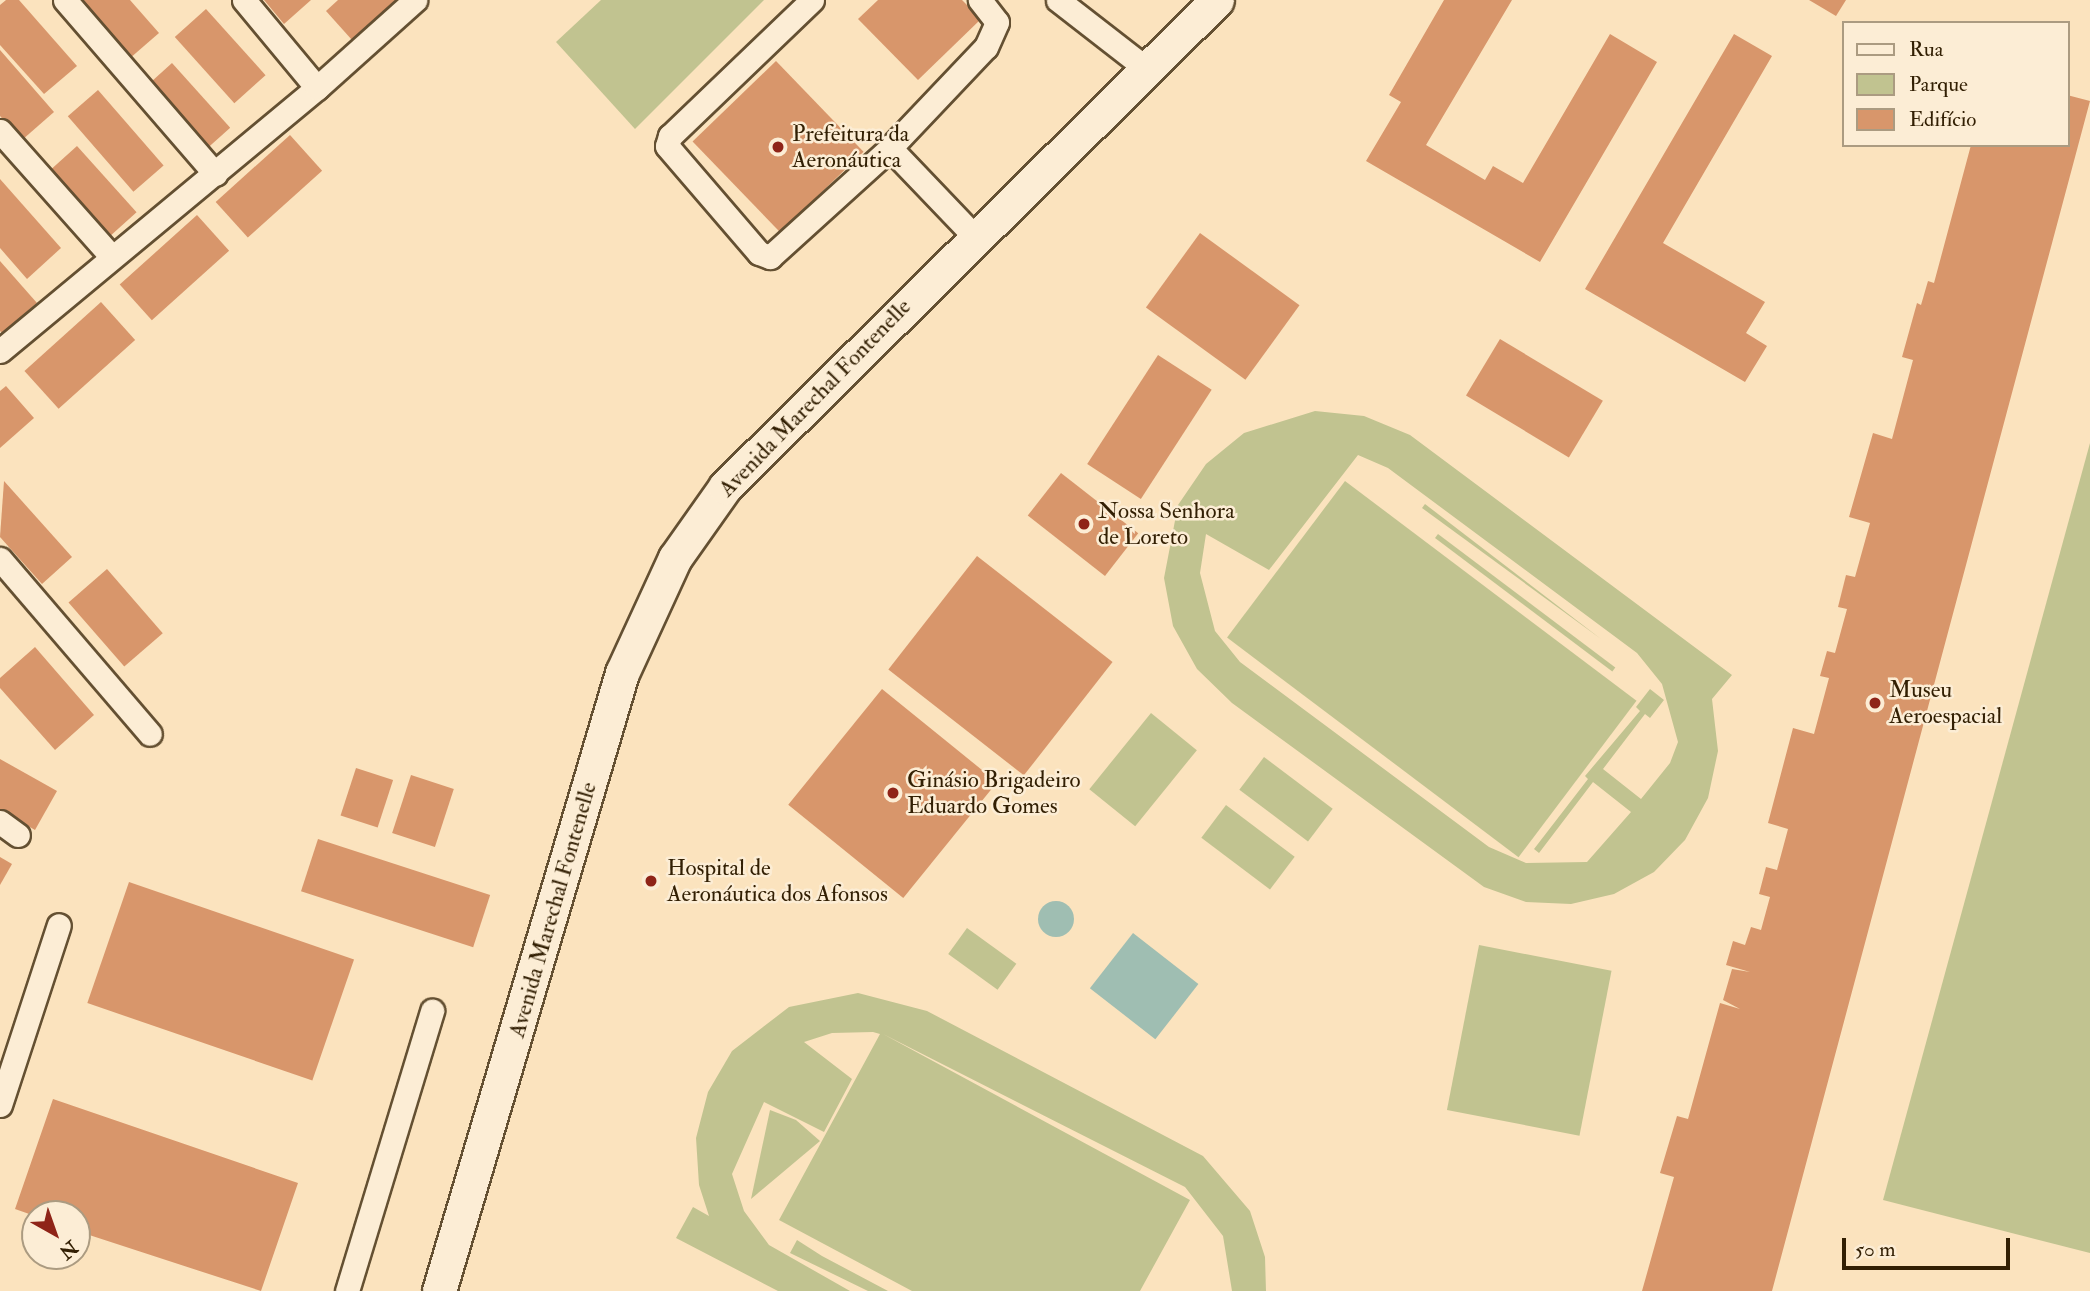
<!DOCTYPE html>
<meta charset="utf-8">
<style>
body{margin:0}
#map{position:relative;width:2090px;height:1291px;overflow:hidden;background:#fbe3be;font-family:"IM FELL Double Pica",serif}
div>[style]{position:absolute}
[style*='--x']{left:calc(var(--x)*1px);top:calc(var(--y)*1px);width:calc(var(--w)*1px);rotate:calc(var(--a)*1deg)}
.green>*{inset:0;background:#c1c390;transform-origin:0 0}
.water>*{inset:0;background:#9fbeb2;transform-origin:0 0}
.round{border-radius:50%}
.building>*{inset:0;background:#d8966b;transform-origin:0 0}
.roads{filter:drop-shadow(2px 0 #645032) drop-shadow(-2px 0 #645032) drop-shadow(0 2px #645032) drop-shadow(0 -2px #645032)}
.street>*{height:23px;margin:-11.5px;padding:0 11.5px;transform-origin:11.5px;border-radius:11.5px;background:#fcedd5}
.secondary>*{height:33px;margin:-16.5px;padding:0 16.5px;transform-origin:16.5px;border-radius:16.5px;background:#fcedd5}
.dots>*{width:19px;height:19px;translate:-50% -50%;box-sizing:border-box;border:4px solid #fcedd5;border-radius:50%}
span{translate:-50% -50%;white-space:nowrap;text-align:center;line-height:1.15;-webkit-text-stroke:5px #fcedd5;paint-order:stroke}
.poi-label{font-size:23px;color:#321f03}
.left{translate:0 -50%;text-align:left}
.street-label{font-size:23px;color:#321f03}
.legend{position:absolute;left:1842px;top:21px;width:228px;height:126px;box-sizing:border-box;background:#fcedd5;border:2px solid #ab9b81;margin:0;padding:9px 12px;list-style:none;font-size:21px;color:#321f03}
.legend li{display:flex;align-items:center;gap:14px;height:35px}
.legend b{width:35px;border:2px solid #ab9b81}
.north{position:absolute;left:21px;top:1200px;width:70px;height:70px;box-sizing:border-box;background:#fcedd5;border:2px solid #ab9b81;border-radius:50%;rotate:140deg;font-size:19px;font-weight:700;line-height:28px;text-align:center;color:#321f03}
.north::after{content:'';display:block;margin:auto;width:24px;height:32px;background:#8f2418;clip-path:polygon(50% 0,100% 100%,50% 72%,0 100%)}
.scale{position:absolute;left:1842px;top:1238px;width:168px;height:32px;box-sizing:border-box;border:4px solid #321f03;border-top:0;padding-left:9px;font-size:21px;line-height:24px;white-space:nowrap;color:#321f03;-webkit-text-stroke:5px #fcedd5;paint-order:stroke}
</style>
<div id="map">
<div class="green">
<i style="clip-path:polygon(601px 0,764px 0,635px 129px,556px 42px)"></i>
<i style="clip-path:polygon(evenodd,1315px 411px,1364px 416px,1410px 435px,1732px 675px,1712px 699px,1718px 751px,1708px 798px,1685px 840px,1654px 872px,1614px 894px,1571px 904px,1526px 902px,1484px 887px,1232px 703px,1197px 669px,1173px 626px,1164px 578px,1178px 505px,1206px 464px,1244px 433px,1315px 411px,1358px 455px,1388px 468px,1637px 653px,1662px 684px,1678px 742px,1670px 763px,1641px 799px,1603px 769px,1645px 714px,1650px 718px,1664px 700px,1650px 689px,1636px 707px,1640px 711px,1585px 776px,1588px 779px,1534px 849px,1539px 853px,1593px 782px,1631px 812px,1587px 862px,1526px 863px,1489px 847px,1240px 662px,1215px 631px,1200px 573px,1206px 534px,1269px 570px,1358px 455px)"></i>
<i style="clip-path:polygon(2090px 443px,2090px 1253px,1883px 1200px)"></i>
<i style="left:1345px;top:481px;width:365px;height:196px;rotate:37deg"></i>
<i style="clip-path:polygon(1425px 504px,1601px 639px,1422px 508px)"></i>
<i style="left:1438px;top:534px;width:222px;height:5px;rotate:37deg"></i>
<i style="left:1151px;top:713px;width:59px;height:98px;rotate:39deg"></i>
<i style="left:1264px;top:757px;width:86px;height:41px;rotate:37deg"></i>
<i style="left:1226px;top:805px;width:86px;height:41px;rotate:37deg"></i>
<i style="left:967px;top:928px;width:61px;height:32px;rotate:36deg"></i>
<i style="left:1479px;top:945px;width:135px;height:168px;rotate:11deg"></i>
<i style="clip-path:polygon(858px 993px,927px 1011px,1203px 1156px,1250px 1211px,1265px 1257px,1266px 1291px,1232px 1291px,1223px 1236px,1185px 1187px,883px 1034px,1190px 1200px,1140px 1291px,912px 1291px,779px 1220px,880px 1034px,873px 1032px,832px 1033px,804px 1042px,852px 1079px,824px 1132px,764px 1102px,732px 1174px,744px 1211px,769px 1245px,850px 1291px,778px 1291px,676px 1238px,693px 1207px,709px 1216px,699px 1185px,696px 1138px,708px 1092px,732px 1051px,789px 1007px)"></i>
<i style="clip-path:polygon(770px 1110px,796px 1120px,820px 1141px,751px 1199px)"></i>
<i style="clip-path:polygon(797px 1240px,822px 1256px,888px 1291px,868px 1291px,790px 1253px)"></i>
</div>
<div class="water">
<i class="round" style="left:1038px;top:901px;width:36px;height:36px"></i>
<i style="left:1133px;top:933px;width:83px;height:70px;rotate:38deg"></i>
</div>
<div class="building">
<i style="clip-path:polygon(6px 0,19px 0,77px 66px,44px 94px,0 45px,0 5px)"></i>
<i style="clip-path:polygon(77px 0,130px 0,159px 33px,129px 59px)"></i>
<i style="clip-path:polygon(264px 0,311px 0,284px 24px)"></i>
<i style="clip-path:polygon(338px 0,397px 0,352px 40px,326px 11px)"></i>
<i style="clip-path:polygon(878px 0,962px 0,981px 19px,918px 80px,858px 19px)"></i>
<i style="clip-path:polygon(1444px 0,1512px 0,1426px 145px,1485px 180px,1493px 166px,1523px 183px,1610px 34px,1657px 62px,1540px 262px,1366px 161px,1401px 102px,1389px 95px)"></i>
<i style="clip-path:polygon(1809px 0,1846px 0,1836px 16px)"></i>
<i style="left:206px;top:9px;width:89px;height:42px;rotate:48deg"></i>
<i style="clip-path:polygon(1734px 34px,1772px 56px,1663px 243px,1765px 302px,1746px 333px,1767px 346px,1745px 382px,1585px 289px)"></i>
<i style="clip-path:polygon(0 50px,54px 112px,22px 140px,0 116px)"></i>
<i style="left:776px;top:61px;width:126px;height:116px;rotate:46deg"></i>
<i style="left:172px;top:63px;width:87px;height:35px;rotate:48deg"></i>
<i style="left:98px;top:90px;width:100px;height:40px;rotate:49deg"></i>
<i style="clip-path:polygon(2067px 95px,2090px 101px,1772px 1291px,1642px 1291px,1674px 1177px,1660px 1173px,1677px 1116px,1688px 1119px,1720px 1003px,1740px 1009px,1723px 1000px,1732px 969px,1750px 972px,1726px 965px,1733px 941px,1745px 945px,1751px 927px,1761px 930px,1770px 897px,1759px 894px,1766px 867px,1777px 870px,1788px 829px,1768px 823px,1793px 728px,1814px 734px,1829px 678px,1820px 676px,1827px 651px,1835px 653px,1847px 609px,1838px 607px,1846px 575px,1855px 577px,1870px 523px,1849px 517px,1873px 433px,1892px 439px,1913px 360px,1902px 357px,1917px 303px,1921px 305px,1928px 281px,1934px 283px,1971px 145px,2067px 145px)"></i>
<i style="left:290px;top:135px;width:48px;height:100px;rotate:48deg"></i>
<i style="left:77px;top:146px;width:89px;height:40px;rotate:48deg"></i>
<i style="clip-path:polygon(0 179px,61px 248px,27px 279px,0 248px)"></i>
<i style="left:197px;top:215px;width:48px;height:104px;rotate:48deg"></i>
<i style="left:1200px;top:233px;width:123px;height:92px;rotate:36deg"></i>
<i style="clip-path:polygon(0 261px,37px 303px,2px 333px,0 331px)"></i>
<i style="left:101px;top:302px;width:51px;height:103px;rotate:48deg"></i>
<i style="left:1500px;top:339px;width:120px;height:66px;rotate:31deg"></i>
<i style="left:1158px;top:355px;width:64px;height:130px;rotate:33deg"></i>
<i style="clip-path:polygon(6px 386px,34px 418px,0 448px,0 391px)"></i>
<i style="left:1061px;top:473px;width:98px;height:54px;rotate:38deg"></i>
<i style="clip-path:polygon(4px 481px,72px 557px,42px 584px,0 537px)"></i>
<i style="left:977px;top:556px;width:172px;height:144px;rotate:38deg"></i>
<i style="left:107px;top:569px;width:85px;height:51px;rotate:49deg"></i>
<i style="clip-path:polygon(35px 647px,94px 715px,55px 750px,0 688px,0 678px)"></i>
<i style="left:882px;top:689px;width:148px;height:149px;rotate:39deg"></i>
<i style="clip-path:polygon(0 759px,57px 791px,35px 830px,0 810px)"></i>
<i style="left:356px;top:768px;width:39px;height:50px;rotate:18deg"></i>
<i style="left:411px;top:775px;width:45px;height:61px;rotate:18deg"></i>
<i style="left:318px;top:839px;width:181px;height:55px;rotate:18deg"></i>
<i style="clip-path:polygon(0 857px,12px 864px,0 885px)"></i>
<i style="left:129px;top:882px;width:238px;height:128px;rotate:19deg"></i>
<i style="clip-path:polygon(53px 1099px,298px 1183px,261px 1291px,77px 1231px,77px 1214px,35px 1216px,15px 1209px)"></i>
</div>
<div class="roads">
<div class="street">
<i style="--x:65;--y:0;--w:230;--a:49.2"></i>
<i style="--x:244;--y:0;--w:114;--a:50.3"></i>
<i style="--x:812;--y:0;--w:197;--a:136.2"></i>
<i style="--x:670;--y:136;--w:10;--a:107"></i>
<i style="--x:667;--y:146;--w:141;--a:49.3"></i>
<i style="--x:759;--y:253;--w:12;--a:20"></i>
<i style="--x:770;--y:257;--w:162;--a:-42.2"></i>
<i style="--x:890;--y:148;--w:139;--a:-46.5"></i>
<i style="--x:986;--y:47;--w:27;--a:-66"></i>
<i style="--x:997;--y:22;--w:28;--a:-128"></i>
<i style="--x:1058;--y:0;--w:113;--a:37.8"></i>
<i style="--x:0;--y:131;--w:167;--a:48.4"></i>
<i style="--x:890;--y:148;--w:123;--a:46.3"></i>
<i style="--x:0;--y:351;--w:412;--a:-39.7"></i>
<i style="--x:317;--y:88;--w:132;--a:-41.9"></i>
<i style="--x:0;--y:559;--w:230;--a:49.4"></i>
<i style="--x:0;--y:822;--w:22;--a:36"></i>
<i style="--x:0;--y:1105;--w:189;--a:-71.9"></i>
<i style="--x:347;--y:1291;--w:293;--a:-73.1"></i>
</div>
<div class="secondary">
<i style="--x:439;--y:1291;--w:645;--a:-73.51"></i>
<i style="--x:622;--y:673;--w:127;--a:-65.3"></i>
<i style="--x:675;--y:558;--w:87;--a:-54.8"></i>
<i style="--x:725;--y:487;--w:692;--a:-44.71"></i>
</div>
</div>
<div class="dots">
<i style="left:778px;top:147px;background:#8f2418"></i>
<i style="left:1084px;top:524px;background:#8f2418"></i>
<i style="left:1875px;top:703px;background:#8f2418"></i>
<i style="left:893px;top:793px;background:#8f2418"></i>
<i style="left:651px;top:881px;background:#8f2418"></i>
</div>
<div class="poi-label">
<span class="left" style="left:792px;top:147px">Prefeitura da<br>Aeronáutica</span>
<span class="left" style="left:1098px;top:524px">Nossa Senhora<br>de Loreto</span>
<span class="left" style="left:1889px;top:703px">Museu<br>Aeroespacial</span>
<span class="left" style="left:907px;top:793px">Ginásio Brigadeiro<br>Eduardo Gomes</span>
<span class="left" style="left:667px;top:881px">Hospital de<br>Aeronáutica dos Afonsos</span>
</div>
<div class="street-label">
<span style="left:815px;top:398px;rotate:-46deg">Avenida Marechal Fontenelle</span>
<span style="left:553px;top:910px;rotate:-74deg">Avenida Marechal Fontenelle</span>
</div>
<ul class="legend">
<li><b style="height:9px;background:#fcedd5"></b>Rua</li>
<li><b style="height:19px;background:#c1c390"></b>Parque</li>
<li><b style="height:19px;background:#d8966b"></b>Edifício</li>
</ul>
<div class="north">N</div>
<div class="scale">50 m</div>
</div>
